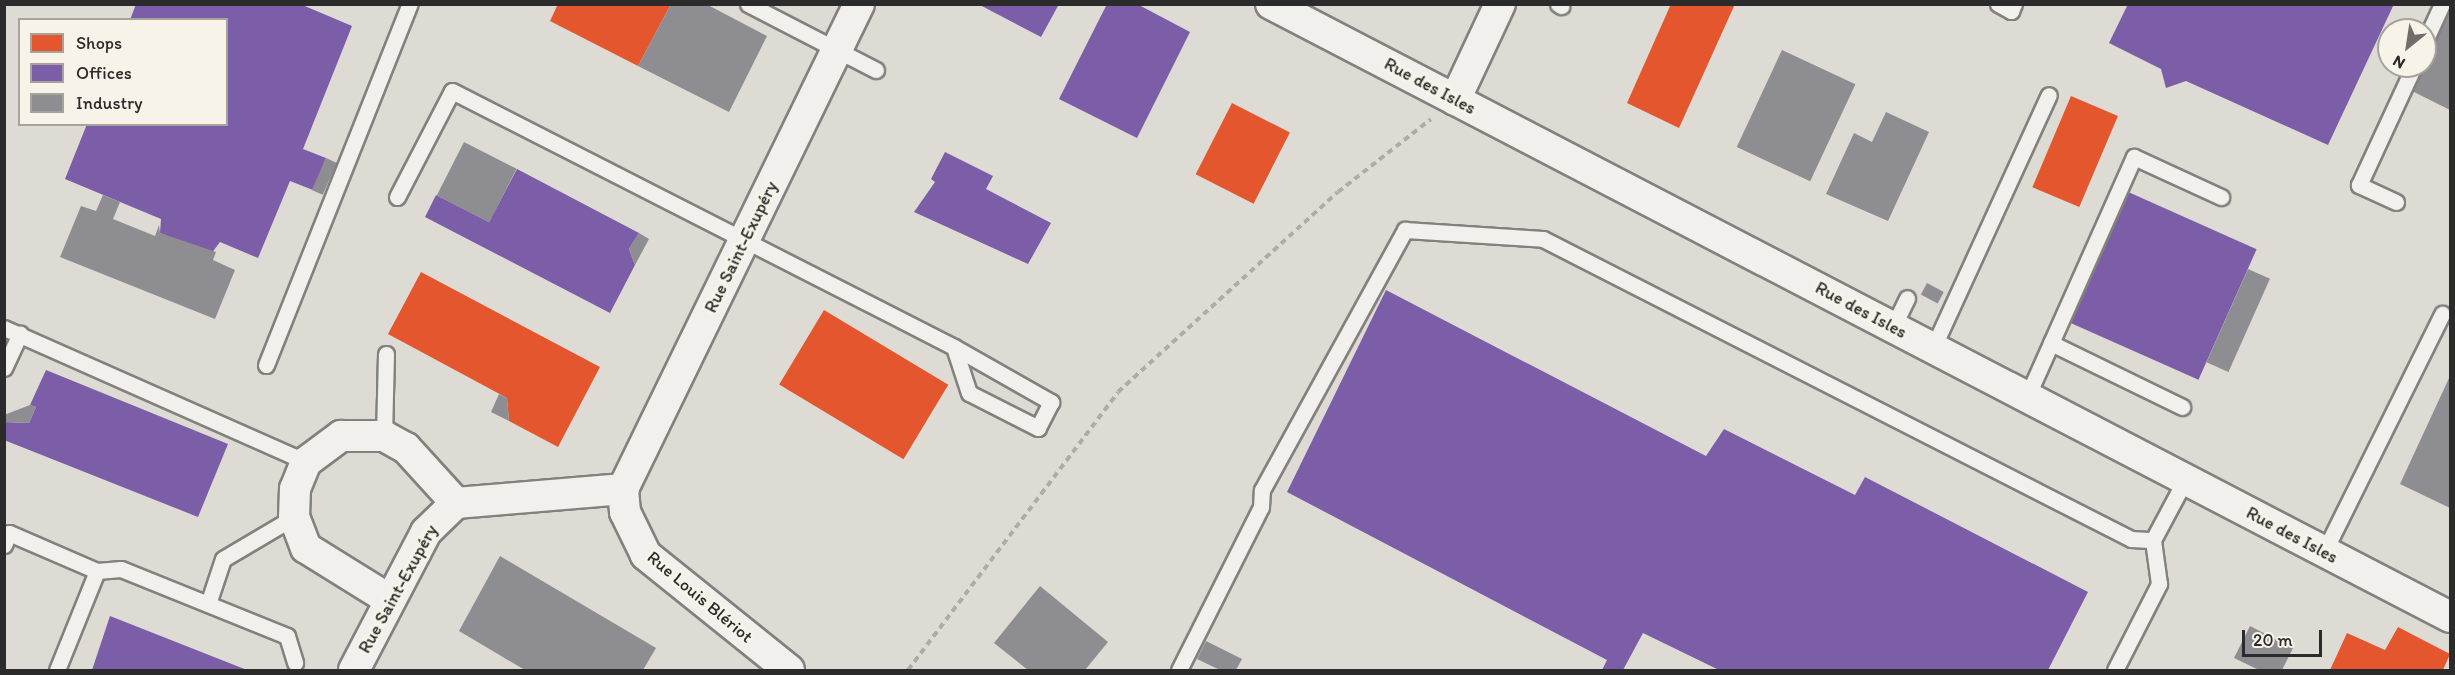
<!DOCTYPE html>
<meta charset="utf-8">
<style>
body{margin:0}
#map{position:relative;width:2455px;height:675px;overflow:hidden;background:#eceae4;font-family:Itim,sans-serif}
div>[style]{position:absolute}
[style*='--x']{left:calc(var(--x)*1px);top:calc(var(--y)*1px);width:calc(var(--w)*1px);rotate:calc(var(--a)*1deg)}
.built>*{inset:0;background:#dddbd3}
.shops>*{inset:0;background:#e4572e;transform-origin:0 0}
.offices>*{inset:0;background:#7b5ea7;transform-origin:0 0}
.industry>*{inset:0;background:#8d8d92;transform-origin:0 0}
.path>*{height:4px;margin-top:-2px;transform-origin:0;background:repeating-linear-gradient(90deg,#adaca9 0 6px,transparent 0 10.5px)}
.roads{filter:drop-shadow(2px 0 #82817e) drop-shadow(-2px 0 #82817e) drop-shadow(0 2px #82817e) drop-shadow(0 -2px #82817e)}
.service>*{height:15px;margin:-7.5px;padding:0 7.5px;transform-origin:7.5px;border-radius:7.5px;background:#f1f0ec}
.minor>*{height:30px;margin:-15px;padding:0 15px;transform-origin:15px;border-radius:15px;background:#f1f0ec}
span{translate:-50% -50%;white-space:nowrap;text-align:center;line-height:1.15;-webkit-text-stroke:6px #f7f3e8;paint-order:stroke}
.street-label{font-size:18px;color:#2b2b2b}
.frame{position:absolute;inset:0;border:6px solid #2b2b2b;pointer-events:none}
.legend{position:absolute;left:18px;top:18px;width:210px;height:108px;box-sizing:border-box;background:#f7f3e8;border:2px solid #a5a39c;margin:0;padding:8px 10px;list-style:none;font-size:18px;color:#2b2b2b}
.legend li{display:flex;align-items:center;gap:12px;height:30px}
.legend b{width:30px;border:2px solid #a5a39c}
.north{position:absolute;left:2377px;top:18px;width:60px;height:60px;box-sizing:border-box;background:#f7f3e8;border:2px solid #a5a39c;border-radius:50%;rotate:210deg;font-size:16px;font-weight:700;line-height:24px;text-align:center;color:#2b2b2b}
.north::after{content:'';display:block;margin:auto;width:21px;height:27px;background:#6f6e6c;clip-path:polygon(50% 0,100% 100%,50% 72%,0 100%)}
.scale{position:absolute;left:2242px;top:630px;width:80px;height:27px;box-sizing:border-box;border:3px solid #2b2b2b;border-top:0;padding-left:8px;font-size:18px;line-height:21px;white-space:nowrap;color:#2b2b2b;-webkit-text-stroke:4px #f7f3e8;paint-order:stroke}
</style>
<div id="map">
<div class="built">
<i style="clip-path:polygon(evenodd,4px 5px,2450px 5px,2450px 670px,5px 670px,4px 5px,20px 20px,226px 20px,226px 124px,20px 124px,20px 20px,4px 5px,2389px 30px,2425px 30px,2425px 66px,2389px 66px,2389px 30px)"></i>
</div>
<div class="shops">
<i style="clip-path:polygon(558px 4px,671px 4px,638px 66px,550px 21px)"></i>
<i style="clip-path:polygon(1671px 4px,1735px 4px,1679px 128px,1627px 103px)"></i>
<i style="left:2071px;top:96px;width:51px;height:99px;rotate:23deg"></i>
<i style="left:1232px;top:103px;width:65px;height:80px;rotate:27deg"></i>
<i style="clip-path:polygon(421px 272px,600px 367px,558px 447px,509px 421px,507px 398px,388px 334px)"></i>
<i style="left:824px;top:310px;width:145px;height:87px;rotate:31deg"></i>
<i style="clip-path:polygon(2398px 627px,2450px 654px,2443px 670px,2330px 670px,2347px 633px,2385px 650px)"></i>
</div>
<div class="offices">
<i style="clip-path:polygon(136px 4px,300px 4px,352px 26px,303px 149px,326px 158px,313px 190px,290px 181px,258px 258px,220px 242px,211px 254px,160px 233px,161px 219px,65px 179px,87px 124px,226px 124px,226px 20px,130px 20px)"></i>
<i style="clip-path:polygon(978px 4px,1059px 4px,1041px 37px)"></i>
<i style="clip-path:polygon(1107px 4px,1137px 4px,1190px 32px,1137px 138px,1059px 99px)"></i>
<i style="clip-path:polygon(2128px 4px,2394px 4px,2328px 145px,2186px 81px,2166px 88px,2161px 69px,2109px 43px)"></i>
<i style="clip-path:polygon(945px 152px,993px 176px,986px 189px,1051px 223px,1028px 264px,914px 212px,935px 182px,931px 179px)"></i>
<i style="clip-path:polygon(517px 169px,639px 233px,629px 249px,635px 265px,610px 313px,425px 217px,436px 195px,489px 222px)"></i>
<i style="left:2126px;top:191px;width:143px;height:143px;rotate:24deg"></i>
<i style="clip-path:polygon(1386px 290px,1706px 456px,1724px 429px,1855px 495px,1865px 477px,2088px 592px,2048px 670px,1719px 670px,1643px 633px,1623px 670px,1602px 670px,1607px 660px,1287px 492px)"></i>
<i style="clip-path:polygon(46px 370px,228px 444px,198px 517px,4px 440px,4px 422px,29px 423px,36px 407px,30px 405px)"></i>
<i style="clip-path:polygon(110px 616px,247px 670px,92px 670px)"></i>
</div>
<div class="industry">
<i style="clip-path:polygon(671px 4px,706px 4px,767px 36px,729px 112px,638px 66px)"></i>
<i style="clip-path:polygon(2450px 7px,2450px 110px,2412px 91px)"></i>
<i style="left:1782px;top:50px;width:81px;height:107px;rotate:25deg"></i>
<i style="clip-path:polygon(1886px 112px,1929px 132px,1888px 221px,1826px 194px,1854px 133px,1872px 142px)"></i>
<i style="left:464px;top:142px;width:59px;height:60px;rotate:27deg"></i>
<i style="left:326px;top:158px;width:12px;height:35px;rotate:24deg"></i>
<i style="clip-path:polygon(103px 195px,120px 202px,113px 219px,155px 236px,159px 225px,160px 233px,216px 252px,213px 260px,235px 270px,215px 319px,60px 257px,81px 206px,96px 211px)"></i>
<i style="clip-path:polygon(639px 233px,649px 239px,635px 265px,629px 249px)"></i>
<i style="left:2248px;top:269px;width:24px;height:102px;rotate:24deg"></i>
<i style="left:1927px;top:283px;width:19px;height:13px;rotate:28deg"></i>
<i style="clip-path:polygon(2450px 376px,2450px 508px,2400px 484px)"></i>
<i style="clip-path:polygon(499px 394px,507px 398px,509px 421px,491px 412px)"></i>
<i style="clip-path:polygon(30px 405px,36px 407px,29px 423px,4px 422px,4px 415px)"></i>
<i style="clip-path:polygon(500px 556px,656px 648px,643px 670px,525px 670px,459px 631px)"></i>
<i style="clip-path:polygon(1040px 586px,1108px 642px,1085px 670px,1028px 670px,994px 643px)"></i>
<i style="clip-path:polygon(2250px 626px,2293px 648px,2282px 670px,2259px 670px,2234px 658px)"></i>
<i style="clip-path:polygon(1206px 641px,1242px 659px,1236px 670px,1220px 670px,1197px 659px)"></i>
</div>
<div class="path">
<i style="--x:908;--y:670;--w:348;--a:-52.9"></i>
<i style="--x:1118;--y:392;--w:297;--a:-42.3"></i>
<i style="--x:1338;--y:192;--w:118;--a:-38.1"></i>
</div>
<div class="roads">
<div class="service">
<i style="--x:748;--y:4;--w:144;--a:27.3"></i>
<i style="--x:1558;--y:4;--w:4;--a:34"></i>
<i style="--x:1998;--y:4;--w:15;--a:28"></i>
<i style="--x:2011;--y:11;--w:8;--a:-67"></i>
<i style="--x:2425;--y:41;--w:41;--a:-65.3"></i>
<i style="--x:397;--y:197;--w:119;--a:-62.6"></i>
<i style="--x:452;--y:91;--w:564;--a:27.02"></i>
<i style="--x:954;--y:347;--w:112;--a:29.6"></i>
<i style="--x:1051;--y:402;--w:29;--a:117"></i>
<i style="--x:1038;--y:428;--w:77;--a:-153.1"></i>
<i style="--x:969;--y:393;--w:48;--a:-108.1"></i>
<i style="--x:2396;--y:202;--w:41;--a:-155.3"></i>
<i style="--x:2359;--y:185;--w:131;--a:-65.2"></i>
<i style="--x:1893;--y:327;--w:32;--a:-64"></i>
<i style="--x:4;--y:328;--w:330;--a:23.9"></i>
<i style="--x:2051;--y:343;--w:146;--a:26"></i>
<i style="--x:1933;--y:348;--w:278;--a:-65.4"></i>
<i style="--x:266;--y:365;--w:389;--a:-68.3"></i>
<i style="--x:4;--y:368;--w:38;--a:-65"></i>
<i style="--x:2027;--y:397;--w:263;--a:-66"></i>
<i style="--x:2134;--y:157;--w:96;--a:24.7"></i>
<i style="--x:384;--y:436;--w:82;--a:-88.6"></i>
<i style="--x:4;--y:545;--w:13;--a:-67"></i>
<i style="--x:9;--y:533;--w:96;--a:23.4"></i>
<i style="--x:97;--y:571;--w:24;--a:-5"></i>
<i style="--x:121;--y:569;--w:179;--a:22"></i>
<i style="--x:287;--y:636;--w:28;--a:73"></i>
<i style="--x:2324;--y:552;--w:266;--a:-63.6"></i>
<i style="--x:208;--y:604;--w:47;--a:-71.6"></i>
<i style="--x:223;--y:559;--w:82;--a:-30.6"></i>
<i style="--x:57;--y:670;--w:107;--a:-68"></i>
<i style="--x:1179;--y:670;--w:182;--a:-63.3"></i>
<i style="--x:1261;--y:507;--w:17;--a:-87"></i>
<i style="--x:1262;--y:490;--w:297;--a:-61.2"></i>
<i style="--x:1405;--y:230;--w:138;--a:3.7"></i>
<i style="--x:1543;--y:239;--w:660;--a:27.03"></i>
<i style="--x:2131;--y:539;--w:22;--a:3"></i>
<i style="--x:2115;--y:670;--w:97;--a:-62.9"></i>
<i style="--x:2159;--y:584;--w:44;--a:-97.8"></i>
<i style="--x:2153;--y:540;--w:68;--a:-61.9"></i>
</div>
<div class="minor">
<i style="--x:1271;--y:4;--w:1329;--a:27.47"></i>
<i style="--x:1455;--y:100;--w:106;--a:-64.9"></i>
<i style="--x:390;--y:600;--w:99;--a:-148.2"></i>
<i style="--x:306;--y:548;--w:33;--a:-111"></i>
<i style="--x:294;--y:517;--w:28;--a:-88"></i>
<i style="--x:295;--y:489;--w:29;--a:-68"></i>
<i style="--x:306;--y:462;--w:44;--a:-36.6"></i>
<i style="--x:341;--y:436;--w:43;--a:0"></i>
<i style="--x:384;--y:436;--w:25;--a:29"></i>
<i style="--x:406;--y:448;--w:74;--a:47.7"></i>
<i style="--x:354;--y:670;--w:156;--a:-62.4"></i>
<i style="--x:426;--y:532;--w:42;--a:-44"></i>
<i style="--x:456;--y:503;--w:168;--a:-4.8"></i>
<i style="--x:789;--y:670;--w:184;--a:-141.2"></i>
<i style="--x:646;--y:555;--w:48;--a:-116"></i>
<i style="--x:625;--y:512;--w:23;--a:-95"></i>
<i style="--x:623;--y:489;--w:539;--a:-64.05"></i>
</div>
</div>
<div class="street-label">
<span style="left:1430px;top:86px;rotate:28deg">Rue des Isles</span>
<span style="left:741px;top:247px;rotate:-64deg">Rue Saint-Exupéry</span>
<span style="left:1861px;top:310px;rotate:28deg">Rue des Isles</span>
<span style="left:2292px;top:535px;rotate:28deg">Rue des Isles</span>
<span style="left:398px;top:589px;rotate:-61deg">Rue Saint-Exupéry</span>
<span style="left:700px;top:597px;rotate:40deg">Rue Louis Blériot</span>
</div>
<div class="frame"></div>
<ul class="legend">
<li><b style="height:16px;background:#e4572e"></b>Shops</li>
<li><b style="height:16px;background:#7b5ea7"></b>Offices</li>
<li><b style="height:16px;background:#8d8d92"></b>Industry</li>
</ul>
<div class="north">N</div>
<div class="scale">20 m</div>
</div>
